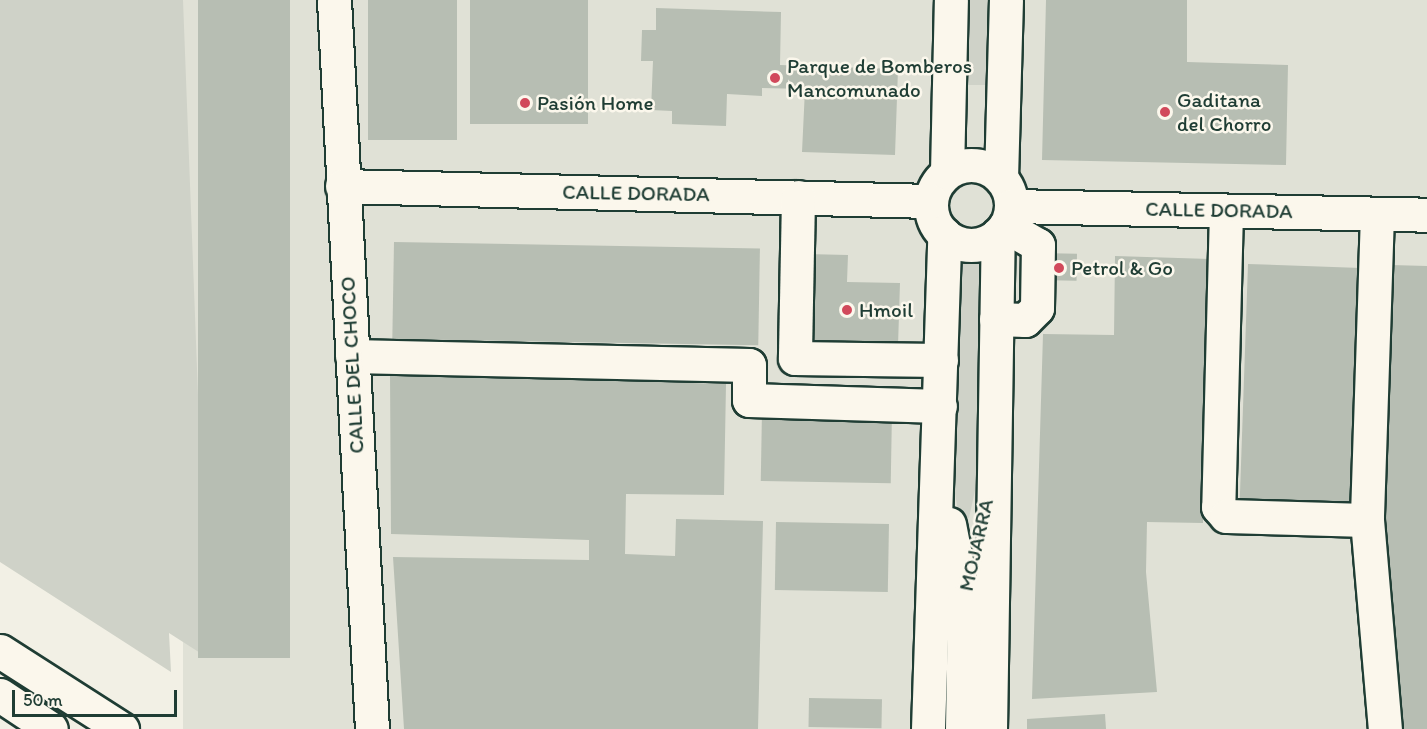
<!DOCTYPE html>
<meta charset="utf-8">
<style>
body{margin:0}
#map{position:relative;width:1427px;height:729px;overflow:hidden;background:#f2f0e5;font-family:Itim,sans-serif}
div>[style]{position:absolute}
[style*='--x']{left:calc(var(--x)*1px);top:calc(var(--y)*1px);width:calc(var(--w)*1px);rotate:calc(var(--a)*1deg)}
.built>*{inset:0;background:#e0e1d6;transform-origin:0 0}
.green>*{inset:0;background:#cfd2c8;transform-origin:0 0}
.building>*{inset:0;background:#b7beb3;transform-origin:0 0}
.roads{filter:drop-shadow(2px 0 #1f3d34) drop-shadow(-2px 0 #1f3d34) drop-shadow(0 2px #1f3d34) drop-shadow(0 -2px #1f3d34)}
.minor>*{height:33px;margin:-16.5px;padding:0 16.5px;transform-origin:16.5px;border-radius:16.5px;background:#fbf7ec}
.minor>.ring{margin:-16.5px;padding:0;box-sizing:content-box;background:none;border:33px solid #fbf7ec;border-radius:50%}
.highway>*{height:33px;margin:-16.5px;padding:0 16.5px;transform-origin:16.5px;border-radius:16.5px;background:#fbf7ec}
.dots>*{width:16px;height:16px;translate:-50% -50%;box-sizing:border-box;border:3px solid #fbf7ec;border-radius:50%}
span{translate:-50% -50%;white-space:nowrap;text-align:center;line-height:1.15;-webkit-text-stroke:5px #fbf7ec;paint-order:stroke}
.poi-label{font-size:21px;color:#1f3d34}
.left{translate:0 -50%;text-align:left}
.street-label{font-size:21px;color:#1f3d34}
.scale{position:absolute;left:12px;top:690px;width:165px;height:27px;box-sizing:border-box;border:3px solid #1f3d34;border-top:0;padding-left:8px;font-size:18px;line-height:21px;white-space:nowrap;color:#1f3d34;-webkit-text-stroke:4px #fbf7ec;paint-order:stroke}
</style>
<div id="map">
<div class="built">
<i style="left:183px;top:0;width:1244px;height:730px"></i>
</div>
<div class="green">
<i style="clip-path:polygon(0 0,183px 0,208px 658px,169px 633px,171px 672px,0 562px)"></i>
<i style="left:962px;top:0;width:31px;height:85px"></i>
<i style="clip-path:polygon(971px 256px,981px 260px,979px 472px,969px 518px,959px 517px,951px 470px,959px 260px)"></i>
</div>
<div class="building">
<i style="left:198px;top:0;width:92px;height:658px"></i>
<i style="left:368px;top:0;width:89px;height:140px"></i>
<i style="left:470px;top:0;width:118px;height:124px"></i>
<i style="clip-path:polygon(1046px 0,1187px 0,1187px 62px,1288px 65px,1286px 165px,1042px 160px)"></i>
<i style="clip-path:polygon(656px 8px,781px 12px,780px 65px,898px 69px,895px 155px,802px 152px,805px 89px,762px 88px,762px 96px,727px 94px,726px 126px,672px 124px,672px 111px,651px 110px,653px 61px,641px 61px,642px 30px,656px 30px)"></i>
<i style="left:394px;top:242px;width:366px;height:97px;rotate:1deg"></i>
<i style="left:1038px;top:253px;width:39px;height:27px;rotate:1deg"></i>
<i style="clip-path:polygon(806px 254px,848px 255px,847px 282px,900px 283px,898px 346px,803px 344px)"></i>
<i style="clip-path:polygon(1115px 256px,1210px 259px,1203px 523px,1147px 522px,1146px 572px,1157px 692px,1032px 699px,1043px 334px,1114px 335px)"></i>
<i style="left:1248px;top:264px;width:113px;height:245px;rotate:2deg"></i>
<i style="clip-path:polygon(1391px 265px,1427px 266px,1427px 729px,1402px 729px,1384px 528px)"></i>
<i style="clip-path:polygon(390px 374px,726px 384px,724px 495px,626px 494px,625px 554px,675px 556px,676px 519px,763px 521px,758px 729px,404px 729px,393px 557px,589px 560px,589px 540px,391px 534px)"></i>
<i style="left:762px;top:410px;width:130px;height:71px;rotate:1deg"></i>
<i style="left:776px;top:522px;width:113px;height:68px;rotate:1deg"></i>
<i style="left:809px;top:698px;width:73px;height:29px;rotate:1deg"></i>
<i style="clip-path:polygon(1105px 714px,1106px 729px,1027px 729px,1027px 719px)"></i>
</div>
<div class="roads">
<div class="minor">
<i style="--x:334;--y:0;--w:730;--a:87.02"></i>
<i class="ring" style="left:931px;top:165px;width:47px;height:47px"></i>
<i style="--x:947;--y:172;--w:172;--a:-88.7"></i>
<i style="--x:1001;--y:178;--w:178;--a:-88.4"></i>
<i style="--x:342;--y:186;--w:589;--a:1.46"></i>
<i style="--x:798;--y:197;--w:161;--a:91.1"></i>
<i style="--x:795;--y:358;--w:146;--a:0.8"></i>
<i style="--x:1011;--y:206;--w:416;--a:1.2"></i>
<i style="--x:1226;--y:211;--w:296;--a:91.5"></i>
<i style="--x:1218;--y:507;--w:12;--a:48"></i>
<i style="--x:1226;--y:516;--w:141;--a:1.6"></i>
<i style="--x:1377;--y:214;--w:306;--a:91.9"></i>
<i style="--x:1367;--y:520;--w:210;--a:85.1"></i>
<i style="--x:996;--y:319;--w:29;--a:2"></i>
<i style="--x:1025;--y:320;--w:17;--a:-45"></i>
<i style="--x:1037;--y:308;--w:63;--a:-89.1"></i>
<i style="--x:1038;--y:245;--w:38;--a:-150"></i>
<i style="--x:352;--y:356;--w:397;--a:1.3"></i>
<i style="--x:749;--y:365;--w:35;--a:90"></i>
<i style="--x:749;--y:400;--w:191;--a:1.8"></i>
<i style="--x:949;--y:524;--w:78;--a:79"></i>
<i style="--x:928;--y:729;--w:495;--a:-88.1"></i>
<i style="--x:990;--y:729;--w:495;--a:-89.1"></i>
</div>
<div class="highway">
<i style="--x:0;--y:651;--w:145;--a:32.6"></i>
<i style="--x:0;--y:695;--w:61;--a:33.7"></i>
<i style="--x:962;--y:729;--w:128;--a:-89.1"></i>
</div>
</div>
<div class="dots">
<i style="left:775px;top:78px;background:#d1495b"></i>
<i style="left:525px;top:103px;background:#d1495b"></i>
<i style="left:1165px;top:112px;background:#d1495b"></i>
<i style="left:1059px;top:268px;background:#d1495b"></i>
<i style="left:847px;top:310px;background:#d1495b"></i>
</div>
<div class="poi-label">
<span class="left" style="left:787px;top:78px">Parque de Bomberos<br>Mancomunado</span>
<span class="left" style="left:1177px;top:112px">Gaditana<br>del Chorro</span>
<span class="left" style="left:537px;top:103px">Pasión Home</span>
<span class="left" style="left:1071px;top:268px">Petrol &amp; Go</span>
<span class="left" style="left:859px;top:310px">Hmoil</span>
</div>
<div class="street-label">
<span style="left:636px;top:193px;rotate:1deg">CALLE DORADA</span>
<span style="left:1219px;top:210px;rotate:1deg">CALLE DORADA</span>
<span style="left:352px;top:365px;rotate:-93deg">CALLE DEL CHOCO</span>
<span style="left:976px;top:545px;rotate:-77deg">MOJARRA</span>
</div>
<div class="scale">50 m</div>
</div>
